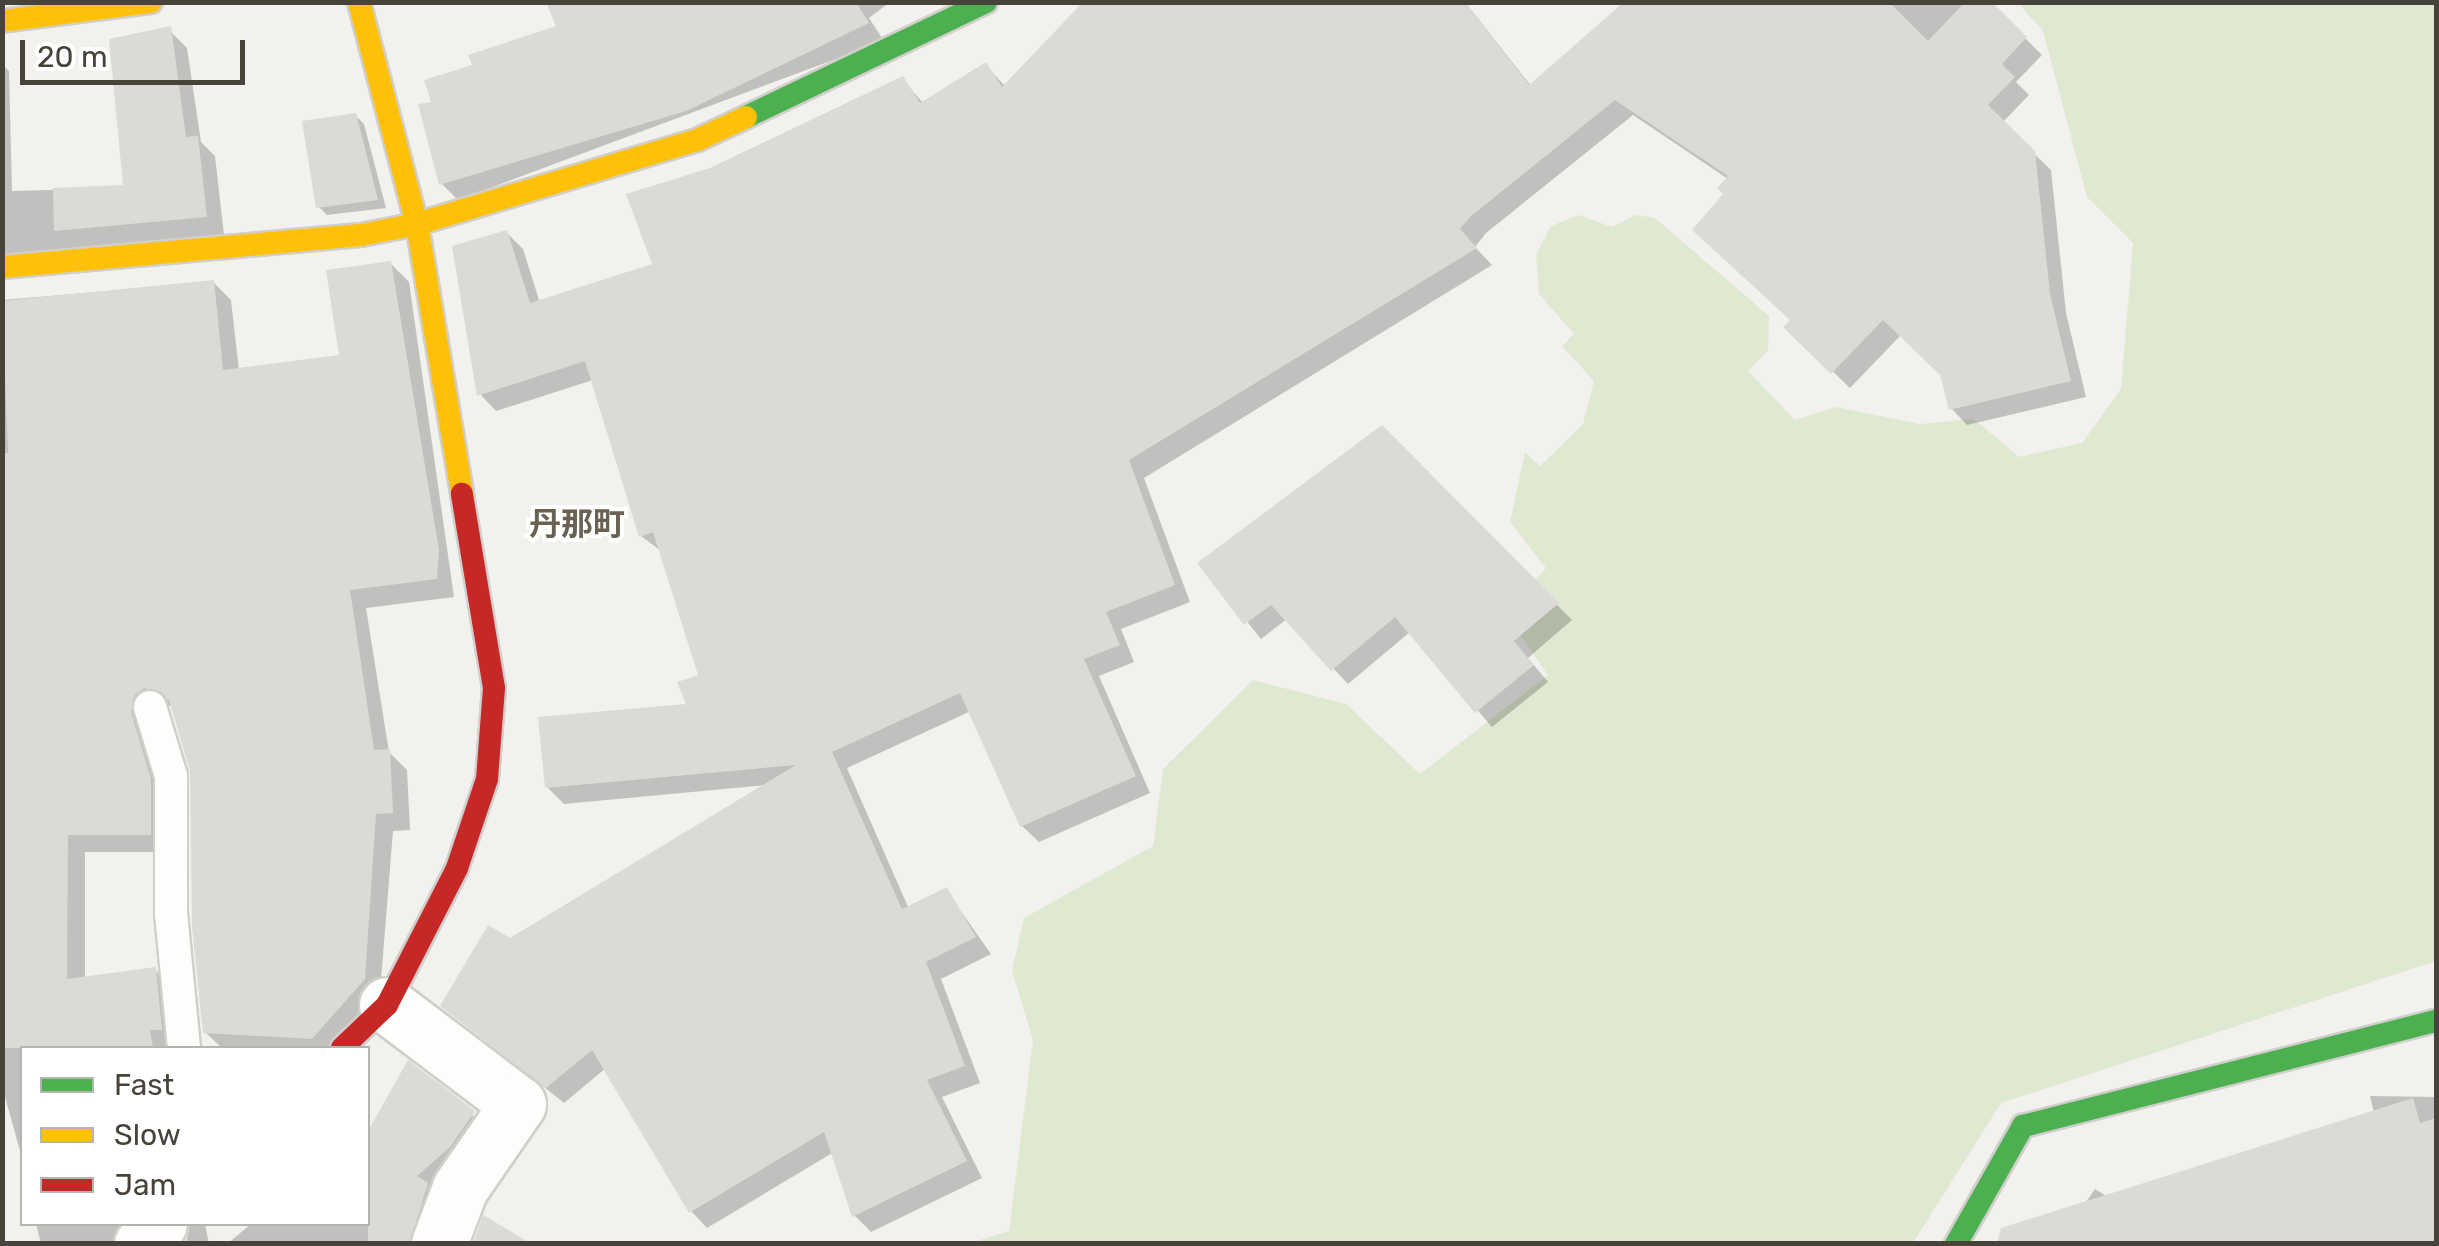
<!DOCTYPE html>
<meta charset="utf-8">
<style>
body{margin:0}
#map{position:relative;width:2439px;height:1246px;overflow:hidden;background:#f2f1ee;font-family:Rubik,"Noto Sans JP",sans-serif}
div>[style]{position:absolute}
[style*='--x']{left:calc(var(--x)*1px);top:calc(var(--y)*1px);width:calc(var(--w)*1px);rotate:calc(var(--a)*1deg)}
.green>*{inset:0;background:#dfe9d1}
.shadow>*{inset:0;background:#0003}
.building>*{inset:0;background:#dbdad6}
.roads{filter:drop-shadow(2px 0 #d0cfcb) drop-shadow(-2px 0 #d0cfcb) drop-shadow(0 2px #d0cfcb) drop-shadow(0 -2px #d0cfcb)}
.lane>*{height:32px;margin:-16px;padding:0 16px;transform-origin:16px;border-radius:16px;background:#fdfdfc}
.street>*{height:55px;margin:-27.5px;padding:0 27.5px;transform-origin:27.5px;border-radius:27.5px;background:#fdfdfc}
.fast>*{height:22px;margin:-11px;padding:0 11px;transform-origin:11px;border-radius:11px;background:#4caf50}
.slow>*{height:22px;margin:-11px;padding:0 11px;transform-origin:11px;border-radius:11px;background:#ffc107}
.jam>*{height:22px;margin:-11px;padding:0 11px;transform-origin:11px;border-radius:11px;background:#c62828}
span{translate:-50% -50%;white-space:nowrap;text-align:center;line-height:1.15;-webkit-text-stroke:8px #fff;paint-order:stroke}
.neighbourhood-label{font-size:32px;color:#696152;font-weight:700}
.frame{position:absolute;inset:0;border:5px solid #48433a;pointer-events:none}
.legend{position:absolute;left:20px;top:1046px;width:350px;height:180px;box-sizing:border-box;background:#fff;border:2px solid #b6b4b0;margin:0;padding:12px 18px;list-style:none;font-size:30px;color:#48433a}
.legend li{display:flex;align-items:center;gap:20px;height:50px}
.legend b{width:50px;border:2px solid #b6b4b0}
.scale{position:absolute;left:20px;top:40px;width:225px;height:45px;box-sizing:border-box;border:5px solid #48433a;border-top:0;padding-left:12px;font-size:30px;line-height:35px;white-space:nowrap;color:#48433a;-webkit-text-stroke:8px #fff;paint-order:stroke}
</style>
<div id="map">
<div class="green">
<i style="clip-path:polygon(2018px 3px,2436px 3px,2436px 961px,2001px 1103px,1913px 1243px,967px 1244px,1009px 1231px,1033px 1040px,1012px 971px,1024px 918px,1153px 846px,1163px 769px,1253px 680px,1346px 704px,1420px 774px,1548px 675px,1505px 613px,1546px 568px,1510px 522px,1525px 452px,1540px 466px,1583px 424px,1594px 381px,1562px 346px,1574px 334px,1539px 294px,1536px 255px,1551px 226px,1579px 215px,1612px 227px,1636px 215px,1655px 218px,1769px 316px,1768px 350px,1748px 371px,1795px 420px,1836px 407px,1920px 424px,1974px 419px,2019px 457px,2082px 443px,2121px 389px,2133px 243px,2087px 197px,2043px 31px)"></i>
</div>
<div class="shadow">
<i style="clip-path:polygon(548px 2px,890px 2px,869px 18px,884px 41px,458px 200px,441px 183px,434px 104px,475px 67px,559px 28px)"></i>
<i style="clip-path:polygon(1465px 2px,1531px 86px,1848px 2px,1989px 2px,2042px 55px,2016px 82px,2029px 95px,2002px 123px,2051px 170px,2066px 313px,2086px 397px,1967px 425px,1951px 408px,1943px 375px,1901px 335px,1850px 388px,1787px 327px,1793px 321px,1726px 194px,1728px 179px,1633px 115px,1486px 233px,1475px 247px,1492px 265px,1144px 478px,1190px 602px,1121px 629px,1134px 662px,1099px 676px,1150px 793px,1039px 842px,1022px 826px,971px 711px,847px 768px,909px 909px,946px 890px,991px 954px,941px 979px,980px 1083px,942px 1097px,982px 1178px,871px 1232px,854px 1215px,834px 1152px,707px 1228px,691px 1211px,606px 1068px,564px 1103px,443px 1006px,510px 941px,767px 785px,564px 804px,547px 787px,689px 706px,701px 676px,661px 551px,641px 536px,593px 380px,496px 411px,480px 394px,506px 232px,523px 249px,540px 303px,655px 265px,711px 171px,902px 79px,924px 104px,986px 66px,1006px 87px)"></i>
<i style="clip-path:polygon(169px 30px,187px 48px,201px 142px,215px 156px,224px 235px,2px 264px,2px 64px,9px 71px,12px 191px,126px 188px)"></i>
<i style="clip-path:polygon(355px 115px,364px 124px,386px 208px,327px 215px,318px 206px)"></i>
<i style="clip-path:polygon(391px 264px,409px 282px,454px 597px,366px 608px,389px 752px,407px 770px,410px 830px,393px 831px,379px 1005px,340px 1048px,222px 1048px,205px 1032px,193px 775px,173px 705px,154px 710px,168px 852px,85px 852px,85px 979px,155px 970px,173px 988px,172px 1048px,22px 1048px,22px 1158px,2px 1086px,2px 300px,213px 282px,231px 300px,239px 371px,342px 357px)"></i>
<i style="clip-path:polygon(1382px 428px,1572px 620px,1528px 658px,1548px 682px,1492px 727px,1410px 632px,1348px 684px,1287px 619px,1261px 639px,1201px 564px)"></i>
<i style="clip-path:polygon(409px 1064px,492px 1131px,430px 1244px,227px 1244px,251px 1224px,368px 1224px,368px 1136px)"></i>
<i style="clip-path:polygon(2370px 1096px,2436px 1097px,2436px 1244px,2057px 1244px,2095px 1189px,2108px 1197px,2374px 1113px)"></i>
<i style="clip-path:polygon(36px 1224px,157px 1224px,140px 1244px,41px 1244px)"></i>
<i style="clip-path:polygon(190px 1224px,205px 1224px,209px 1244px,186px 1244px)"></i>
</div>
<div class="building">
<i style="clip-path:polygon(546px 2px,856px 2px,869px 23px,686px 111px,439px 185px,418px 104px,431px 102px,424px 80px,472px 65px,468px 55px,556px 26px)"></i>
<i style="clip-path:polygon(1083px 2px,1465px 2px,1529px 85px,1624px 2px,1889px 2px,1928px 41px,1965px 2px,1992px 2px,2027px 37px,2002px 64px,2015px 77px,1988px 105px,2035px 151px,2050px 294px,2071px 381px,1949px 410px,1940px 375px,1883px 320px,1831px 374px,1783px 327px,1790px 320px,1692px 230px,1723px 194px,1717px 188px,1728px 176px,1615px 100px,1470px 217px,1460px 229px,1477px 248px,1129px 460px,1175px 585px,1106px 612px,1120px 645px,1084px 659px,1136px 776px,1020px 827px,960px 693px,832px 752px,902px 909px,947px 887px,976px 937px,926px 962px,965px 1066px,927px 1080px,967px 1161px,852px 1217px,824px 1132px,689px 1213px,592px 1050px,546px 1088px,440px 1006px,488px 925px,510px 938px,796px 765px,545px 788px,538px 717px,686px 704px,677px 682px,698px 675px,653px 532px,639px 537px,585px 361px,477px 396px,452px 246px,507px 230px,530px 303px,652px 264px,626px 194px,710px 168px,903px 76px,920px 103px,986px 62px,1002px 87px)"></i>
<i style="clip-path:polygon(171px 26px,186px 137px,198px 136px,207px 217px,54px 231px,53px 188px,123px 185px,109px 39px)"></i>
<i style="clip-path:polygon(356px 113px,378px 200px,316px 208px,302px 121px)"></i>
<i style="clip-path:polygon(391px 261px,439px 550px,437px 579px,350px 590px,374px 750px,390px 749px,393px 813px,376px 814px,365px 979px,312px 1039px,203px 1033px,192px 927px,190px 771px,169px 700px,145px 688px,135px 694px,131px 712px,151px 779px,151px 835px,68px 835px,67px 979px,156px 967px,162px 1030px,150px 1030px,153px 1048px,2px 1048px,2px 453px,8px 453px,2px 301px,214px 280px,223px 370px,339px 355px,326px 270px)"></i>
<i style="clip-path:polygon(1382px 425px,1559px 603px,1514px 641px,1534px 665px,1475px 713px,1395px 617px,1331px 671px,1271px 605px,1244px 625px,1197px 563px)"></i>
<i style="clip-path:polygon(408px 1060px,475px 1111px,450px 1147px,417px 1176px,428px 1183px,409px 1244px,368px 1244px,368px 1131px)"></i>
<i style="clip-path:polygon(2413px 1098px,2420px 1123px,2436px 1118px,2436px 1244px,1997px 1244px,2001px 1228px)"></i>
<i style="clip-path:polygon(483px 1215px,532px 1244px,473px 1244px)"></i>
</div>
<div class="roads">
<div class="lane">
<i style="--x:150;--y:707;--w:72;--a:73.1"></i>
<i style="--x:171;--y:776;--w:137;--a:90"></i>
<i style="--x:171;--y:913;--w:136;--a:84.5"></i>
</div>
<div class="street">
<i style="--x:387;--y:1005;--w:164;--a:37.1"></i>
<i style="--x:518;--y:1104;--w:102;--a:124.6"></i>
<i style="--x:460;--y:1188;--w:60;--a:110.6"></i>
<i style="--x:142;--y:1244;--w:26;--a:-50"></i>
</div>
<div class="fast">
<i style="--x:746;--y:117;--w:266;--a:-25.6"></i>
<i style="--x:1956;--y:1244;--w:136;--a:-60.4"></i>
<i style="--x:2023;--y:1126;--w:426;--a:-14.3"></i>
</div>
<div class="slow">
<i style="--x:359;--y:2;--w:229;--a:75.4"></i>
<i style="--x:417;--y:224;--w:274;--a:80.5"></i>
<i style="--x:2;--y:21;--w:150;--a:-7.3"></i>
<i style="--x:2;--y:267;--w:360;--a:-5.1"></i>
<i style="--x:361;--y:235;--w:57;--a:-11.1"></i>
<i style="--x:417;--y:224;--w:292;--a:-16.7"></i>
<i style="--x:697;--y:140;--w:54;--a:-25.1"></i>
</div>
<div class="jam">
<i style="--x:342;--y:1048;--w:62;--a:-43.7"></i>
<i style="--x:387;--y:1005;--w:154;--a:-62.9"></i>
<i style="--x:457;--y:868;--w:94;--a:-71.4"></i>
<i style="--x:487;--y:779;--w:91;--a:-85.6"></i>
<i style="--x:494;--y:688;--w:197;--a:-99.4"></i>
</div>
</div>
<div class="neighbourhood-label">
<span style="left:577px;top:524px">丹那町</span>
</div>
<div class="frame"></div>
<ul class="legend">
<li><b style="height:12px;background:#4caf50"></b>Fast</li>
<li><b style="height:12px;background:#ffc107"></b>Slow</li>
<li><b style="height:12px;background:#c62828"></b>Jam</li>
</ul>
<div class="scale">20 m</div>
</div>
